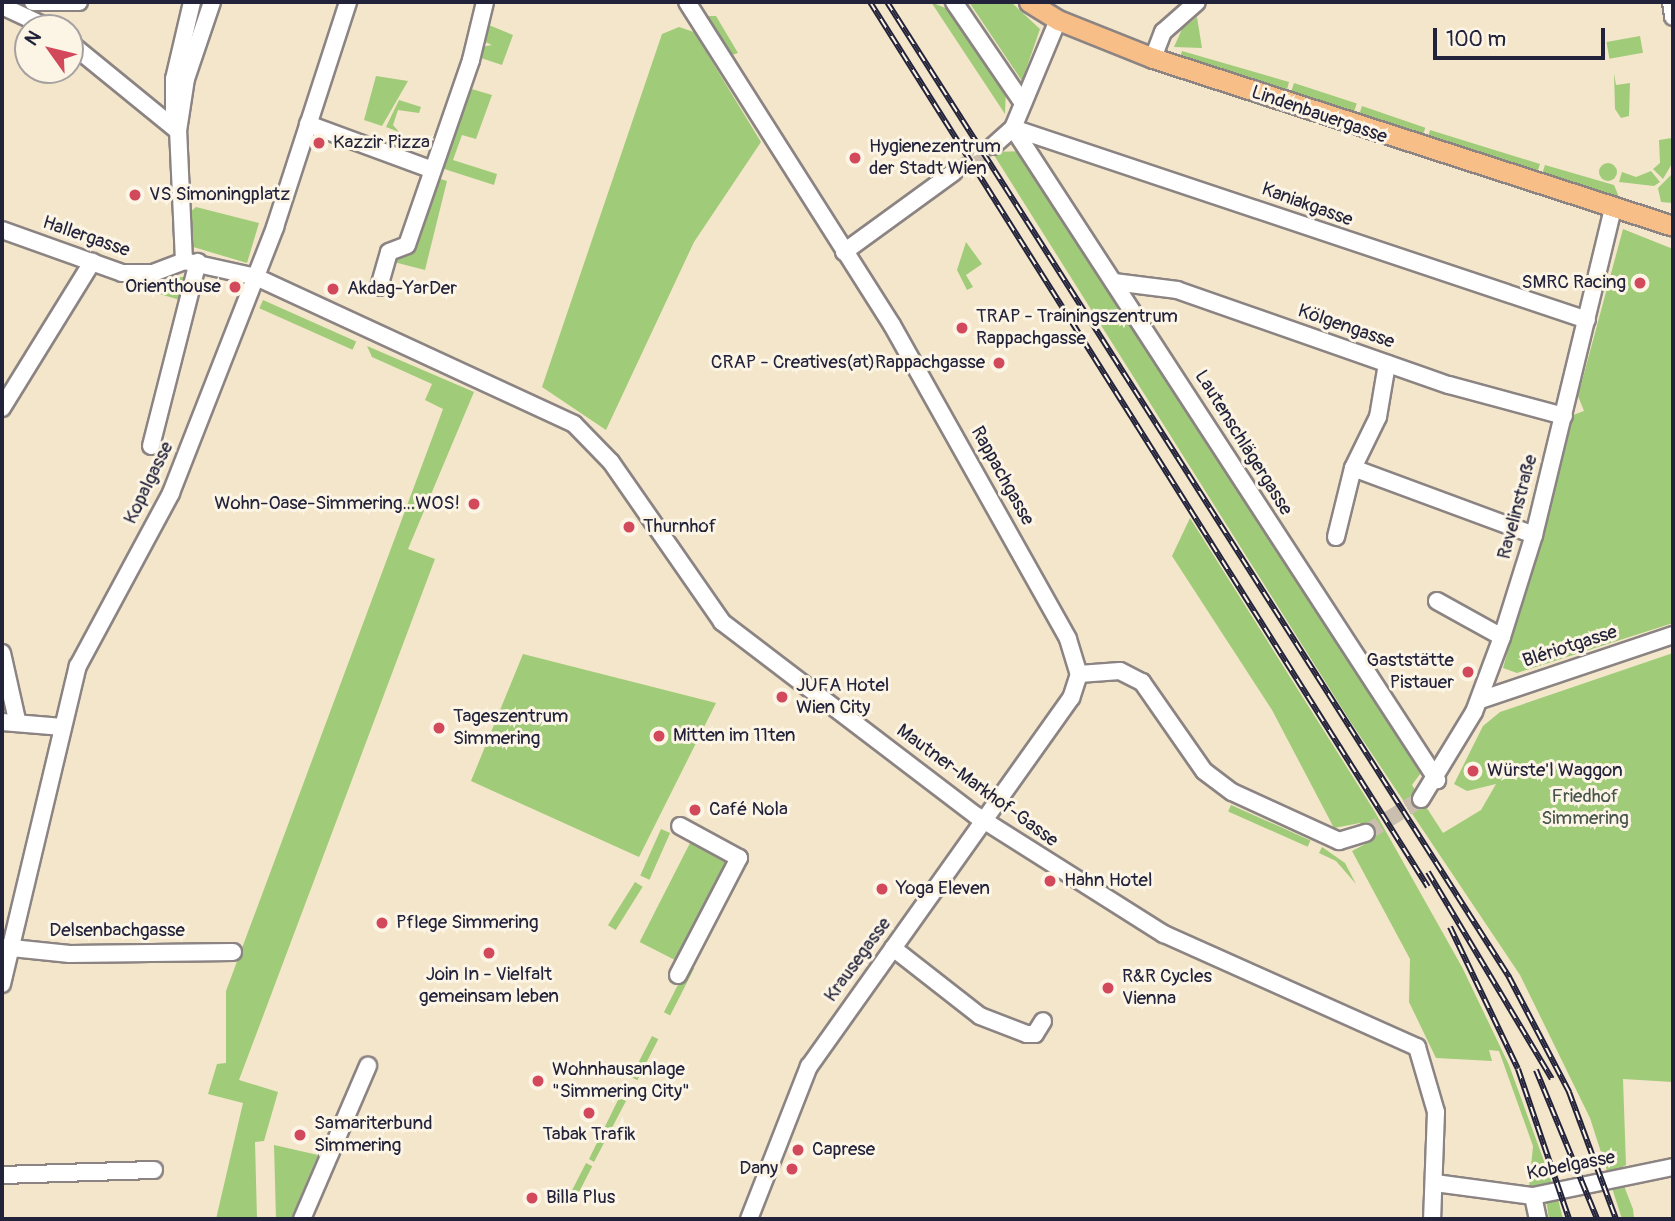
<!DOCTYPE html>
<meta charset="utf-8">
<style>
body{margin:0}
#map{position:relative;width:1675px;height:1221px;overflow:hidden;background:#f4e6cb;font-family:Pangolin,sans-serif}
div>[style]{position:absolute}
[style*='--x']{left:calc(var(--x)*1px);top:calc(var(--y)*1px);width:calc(var(--w)*1px);rotate:calc(var(--a)*1deg)}
.green>*{inset:0;background:#a0cb78;transform-origin:0 0}
.round{border-radius:50%}
.minor-tunnel>*{height:16px;margin-top:-8px;transform-origin:0;background:repeating-linear-gradient(90deg,#cabfae 0 16px,transparent 0 24px)}
.roads{filter:drop-shadow(2px 0 #8b8483) drop-shadow(-2px 0 #8b8483) drop-shadow(0 2px #8b8483) drop-shadow(0 -2px #8b8483)}
.minor>*{height:16px;margin:-8px;padding:0 8px;transform-origin:8px;border-radius:8px;background:#fff}
.major>*{height:19px;margin:-9.5px;padding:0 9.5px;transform-origin:9.5px;border-radius:9.5px;background:#f7be87}
.rail>*{height:6px;margin-top:-3px;transform-origin:0;background:repeating-linear-gradient(90deg,#fcf5e5 0 10px,#22223b 0 20px);box-sizing:border-box;border-block:2px solid #22223b}
.dots>*{width:19px;height:19px;translate:-50% -50%;box-sizing:border-box;border:4px solid #fcf5e5;border-radius:50%}
span{translate:-50% -50%;white-space:nowrap;text-align:center;line-height:1.15;-webkit-text-stroke:6px #fcf5e5;paint-order:stroke}
.street-label{font-size:19px;color:#22223b}
.poi-label{font-size:19px;color:#22223b}
.left{translate:0 -50%;text-align:left}
.right{translate:-100% -50%;text-align:right}
.park-label{font-size:19px;color:#48554d}
.frame{position:absolute;inset:0;border:4px solid #22223b;pointer-events:none}
.north{position:absolute;left:14px;top:14px;width:70px;height:70px;box-sizing:border-box;background:#fcf5e5;border:2px solid #a5a1a1;border-radius:50%;rotate:304deg;font-size:19px;font-weight:700;line-height:28px;text-align:center;color:#22223b}
.north::after{content:'';display:block;margin:auto;width:24px;height:32px;background:#d1495b;clip-path:polygon(50% 0,100% 100%,50% 72%,0 100%)}
.scale{position:absolute;left:1433px;top:28px;width:172px;height:32px;box-sizing:border-box;border:4px solid #22223b;border-top:0;padding-left:9px;font-size:21px;line-height:24px;white-space:nowrap;color:#22223b;-webkit-text-stroke:5px #fcf5e5;paint-order:stroke}
</style>
<div id="map">
<div class="green">
<i style="clip-path:polygon(931px 2px,955px 12px,1006px 88px,1005px 114px)"></i>
<i style="clip-path:polygon(969px 2px,1011px 2px,1040px 29px,1022px 81px)"></i>
<i style="clip-path:polygon(703px 16px,716px 16px,738px 53px,729px 56px)"></i>
<i style="clip-path:polygon(1197px 17px,1202px 48px,1174px 47px,1182px 29px)"></i>
<i style="clip-path:polygon(484px 23px,513px 35px,502px 65px,481px 58px,476px 74px,480px 47px,492px 45px,481px 40px)"></i>
<i style="clip-path:polygon(679px 27px,694px 32px,761px 142px,694px 242px,606px 430px,542px 387px,662px 34px)"></i>
<i style="left:1640px;top:36px;width:17px;height:34px;rotate:80deg"></i>
<i style="clip-path:polygon(1182px 51px,1289px 82px,1286px 93px,1180px 57px)"></i>
<i style="clip-path:polygon(1614px 73px,1616px 85px,1630px 83px,1629px 116px,1621px 118px,1615px 109px)"></i>
<i style="clip-path:polygon(376px 76px,408px 81px,382px 126px,364px 120px)"></i>
<i style="left:1294px;top:83px;width:66px;height:13px;rotate:18deg"></i>
<i style="clip-path:polygon(465px 87px,492px 95px,476px 139px,462px 135px,453px 160px,497px 174px,494px 185px,435px 166px)"></i>
<i style="clip-path:polygon(399px 100px,421px 107px,419px 113px,398px 110px,393px 125px,399px 132px,386px 127px)"></i>
<i style="left:1362px;top:106px;width:67px;height:11px;rotate:19deg"></i>
<i style="clip-path:polygon(1430px 130px,1540px 164px,1536px 176px,1427px 140px)"></i>
<i style="clip-path:polygon(1672px 138px,1673px 162px,1663px 179px,1653px 169px,1660px 163px,1659px 140px)"></i>
<i style="clip-path:polygon(1022px 151px,1423px 770px,1412px 785px,1443px 833px,1481px 810px,1496px 784px,1467px 791px,1454px 784px,1483px 726px,1500px 712px,1673px 653px,1673px 1082px,1623px 1079px,1626px 1165px,1617px 1170px,1608px 1174px,1590px 1118px,1520px 975px,1350px 721px,992px 152px)"></i>
<i class="round" style="left:1599px;top:163px;width:18px;height:18px"></i>
<i style="clip-path:polygon(1545px 165px,1614px 185px,1621px 202px,1540px 180px)"></i>
<i style="clip-path:polygon(1651px 171px,1660px 182px,1654px 186px,1619px 182px,1622px 172px,1636px 177px)"></i>
<i style="clip-path:polygon(1673px 173px,1673px 203px,1661px 202px,1658px 188px)"></i>
<i style="clip-path:polygon(431px 176px,447px 181px,425px 270px,390px 261px,404px 248px)"></i>
<i style="clip-path:polygon(196px 207px,259px 223px,247px 263px,190px 246px,190px 212px)"></i>
<i style="clip-path:polygon(1623px 229px,1673px 249px,1673px 623px,1517px 673px,1503px 668px,1573px 415px,1584px 411px,1578px 396px)"></i>
<i style="clip-path:polygon(966px 242px,982px 264px,966px 275px,973px 287px,967px 290px,957px 270px)"></i>
<i style="clip-path:polygon(180px 277px,187px 277px,180px 300px,146px 290px)"></i>
<i style="left:263px;top:300px;width:102px;height:9px;rotate:24deg"></i>
<i style="clip-path:polygon(367px 346px,474px 392px,408px 549px,435px 559px,239px 1080px,278px 1092px,264px 1141px,255px 1142px,257px 1219px,216px 1219px,243px 1103px,208px 1094px,217px 1064px,226px 1063px,226px 991px,443px 409px,425px 400px,432px 384px,372px 357px)"></i>
<i style="clip-path:polygon(1190px 518px,1375px 812px,1462px 967px,1509px 1065px,1552px 1183px,1529px 1187px,1533px 1146px,1499px 1051px,1489px 1050px,1492px 1061px,1436px 1058px,1409px 1002px,1410px 959px,1352px 851px,1371px 841px,1360px 823px,1334px 828px,1272px 710px,1172px 556px)"></i>
<i style="clip-path:polygon(523px 654px,716px 703px,639px 857px,471px 781px)"></i>
<i style="left:1231px;top:805px;width:87px;height:7px;rotate:24deg"></i>
<i style="left:661px;top:829px;width:10px;height:51px;rotate:24deg"></i>
<i style="left:690px;top:843px;width:44px;height:111px;rotate:27deg"></i>
<i style="clip-path:polygon(1322px 847px,1345px 863px,1356px 884px,1336px 861px,1319px 853px)"></i>
<i style="left:635px;top:882px;width:9px;height:51px;rotate:32deg"></i>
<i style="left:688px;top:965px;width:7px;height:53px;rotate:27deg"></i>
<i style="left:652px;top:1036px;width:7px;height:46px;rotate:27deg"></i>
<i style="clip-path:polygon(619px 1098px,626px 1101px,594px 1162px,589px 1159px)"></i>
<i style="clip-path:polygon(274px 1145px,318px 1155px,291px 1219px,276px 1219px)"></i>
<i style="left:586px;top:1163px;width:7px;height:36px;rotate:27deg"></i>
<i style="clip-path:polygon(1624px 1186px,1633px 1209px,1634px 1219px,1622px 1219px,1612px 1188px)"></i>
<i style="clip-path:polygon(1557px 1195px,1563px 1219px,1549px 1219px,1546px 1199px)"></i>
</div>
<div class="minor-tunnel">
<i style="--x:954;--y:172;--w:47;--a:-33.7"></i>
<i style="--x:1366;--y:833;--w:65;--a:-31.7"></i>
</div>
<div class="roads">
<div class="minor">
<i style="--x:33;--y:2;--w:46;--a:0"></i>
<i style="--x:687;--y:2;--w:383;--a:57.6"></i>
<i style="--x:892;--y:325;--w:360;--a:60.7"></i>
<i style="--x:1068;--y:639;--w:37;--a:73"></i>
<i style="--x:1079;--y:674;--w:25;--a:108"></i>
<i style="--x:1071;--y:698;--w:452;--a:125.4"></i>
<i style="--x:809;--y:1066;--w:164;--a:111.4"></i>
<i style="--x:954;--y:2;--w:122;--a:55.7"></i>
<i style="--x:1671;--y:2;--w:15;--a:82"></i>
<i style="--x:2;--y:6;--w:52;--a:25.1"></i>
<i style="--x:70;--y:43;--w:139;--a:39.2"></i>
<i style="--x:1153;--y:58;--w:28;--a:-69"></i>
<i style="--x:1163;--y:32;--w:45;--a:-41.4"></i>
<i style="--x:174;--y:115;--w:36;--a:-90"></i>
<i style="--x:174;--y:79;--w:79;--a:-76.8"></i>
<i style="--x:308;--y:124;--w:130;--a:20.2"></i>
<i style="--x:1013;--y:128;--w:778;--a:56.96"></i>
<i style="--x:1013;--y:128;--w:605;--a:18.49"></i>
<i style="--x:993;--y:146;--w:27;--a:-42"></i>
<i style="--x:1013;--y:128;--w:117;--a:-67.4"></i>
<i style="--x:2;--y:230;--w:127;--a:19.7"></i>
<i style="--x:122;--y:273;--w:31;--a:0"></i>
<i style="--x:153;--y:273;--w:33;--a:-21"></i>
<i style="--x:184;--y:261;--w:74;--a:12.5"></i>
<i style="--x:256;--y:277;--w:350;--a:24.8"></i>
<i style="--x:574;--y:424;--w:53;--a:45.8"></i>
<i style="--x:611;--y:462;--w:195;--a:55.2"></i>
<i style="--x:722;--y:622;--w:320;--a:37.3"></i>
<i style="--x:977;--y:816;--w:221;--a:32.3"></i>
<i style="--x:1164;--y:934;--w:277;--a:24.1"></i>
<i style="--x:1417;--y:1047;--w:68;--a:73.7"></i>
<i style="--x:1436;--y:1112;--w:107;--a:92.1"></i>
<i style="--x:844;--y:252;--w:136;--a:-36"></i>
<i style="--x:184;--y:261;--w:130;--a:-92.6"></i>
<i style="--x:178;--y:131;--w:53;--a:-81.3"></i>
<i style="--x:186;--y:79;--w:81;--a:-71.3"></i>
<i style="--x:1114;--y:282;--w:64;--a:7.2"></i>
<i style="--x:1177;--y:290;--w:288;--a:19.3"></i>
<i style="--x:1449;--y:385;--w:119;--a:15.1"></i>
<i style="--x:379;--y:287;--w:36;--a:-74"></i>
<i style="--x:389;--y:252;--w:19;--a:-21"></i>
<i style="--x:407;--y:245;--w:196;--a:-70.9"></i>
<i style="--x:471;--y:60;--w:60;--a:-76.4"></i>
<i style="--x:2;--y:408;--w:172;--a:-58.3"></i>
<i style="--x:151;--y:446;--w:190;--a:-75.7"></i>
<i style="--x:1353;--y:468;--w:193;--a:20.3"></i>
<i style="--x:1336;--y:537;--w:71;--a:-76.2"></i>
<i style="--x:1353;--y:468;--w:57;--a:-63.9"></i>
<i style="--x:1378;--y:417;--w:54;--a:-80.4"></i>
<i style="--x:1437;--y:601;--w:74;--a:29"></i>
<i style="--x:2;--y:653;--w:69;--a:77.4"></i>
<i style="--x:1079;--y:674;--w:41;--a:-4.2"></i>
<i style="--x:1120;--y:671;--w:25;--a:27"></i>
<i style="--x:1142;--y:682;--w:108;--a:55.1"></i>
<i style="--x:1204;--y:771;--w:35;--a:37"></i>
<i style="--x:1232;--y:792;--w:118;--a:24.6"></i>
<i style="--x:1339;--y:841;--w:28;--a:-17"></i>
<i style="--x:1480;--y:700;--w:204;--a:-18.6"></i>
<i style="--x:2;--y:722;--w:61;--a:4.7"></i>
<i style="--x:1421;--y:799;--w:102;--a:-58.7"></i>
<i style="--x:1474;--y:712;--w:80;--a:-69.5"></i>
<i style="--x:1502;--y:637;--w:107;--a:-72.6"></i>
<i style="--x:1534;--y:535;--w:335;--a:-76.4"></i>
<i style="--x:2;--y:947;--w:68;--a:5.9"></i>
<i style="--x:70;--y:954;--w:163;--a:-0.7"></i>
<i style="--x:893;--y:948;--w:110;--a:38"></i>
<i style="--x:980;--y:1016;--w:50;--a:21"></i>
<i style="--x:1027;--y:1034;--w:8;--a:0"></i>
<i style="--x:1035;--y:1034;--w:15;--a:-58"></i>
<i style="--x:678;--y:975;--w:132;--a:-62.5"></i>
<i style="--x:739;--y:858;--w:67;--a:-151.5"></i>
<i style="--x:2;--y:984;--w:327;--a:-76.6"></i>
<i style="--x:78;--y:666;--w:196;--a:-61.7"></i>
<i style="--x:171;--y:493;--w:286;--a:-68.6"></i>
<i style="--x:275;--y:227;--w:237;--a:-72"></i>
<i style="--x:2;--y:1175;--w:152;--a:-1.9"></i>
<i style="--x:1435;--y:1183;--w:99;--a:7.6"></i>
<i style="--x:1533;--y:1196;--w:143;--a:-11.7"></i>
<i style="--x:1533;--y:1196;--w:24;--a:78"></i>
<i style="--x:302;--y:1219;--w:167;--a:-66.7"></i>
</div>
<div class="major">
<i style="--x:1029;--y:2;--w:34;--a:32"></i>
<i style="--x:1058;--y:20;--w:102;--a:21.8"></i>
<i style="--x:1153;--y:58;--w:546;--a:17.9"></i>
</div>
</div>
<div class="rail">
<i style="--x:870;--y:2;--w:1046;--a:57.77"></i>
<i style="--x:887;--y:2;--w:1157;--a:57.46"></i>
<i style="--x:1509;--y:977;--w:130;--a:62.4"></i>
<i style="--x:1569;--y:1092;--w:135;--a:69.7"></i>
<i style="--x:1428;--y:872;--w:241;--a:59.1"></i>
<i style="--x:1450;--y:927;--w:157;--a:64.4"></i>
<i style="--x:1518;--y:1069;--w:158;--a:71.2"></i>
<i style="--x:1536;--y:1070;--w:161;--a:67.7"></i>
</div>
<div class="dots">
<i style="left:319px;top:143px;background:#d1495b"></i>
<i style="left:855px;top:158px;background:#d1495b"></i>
<i style="left:135px;top:195px;background:#d1495b"></i>
<i style="left:1640px;top:283px;background:#d1495b"></i>
<i style="left:235px;top:287px;background:#d1495b"></i>
<i style="left:333px;top:289px;background:#d1495b"></i>
<i style="left:962px;top:328px;background:#d1495b"></i>
<i style="left:999px;top:363px;background:#d1495b"></i>
<i style="left:474px;top:504px;background:#d1495b"></i>
<i style="left:629px;top:527px;background:#d1495b"></i>
<i style="left:1468px;top:672px;background:#d1495b"></i>
<i style="left:782px;top:697px;background:#d1495b"></i>
<i style="left:439px;top:728px;background:#d1495b"></i>
<i style="left:659px;top:736px;background:#d1495b"></i>
<i style="left:1473px;top:771px;background:#d1495b"></i>
<i style="left:695px;top:810px;background:#d1495b"></i>
<i style="left:1050px;top:881px;background:#d1495b"></i>
<i style="left:882px;top:889px;background:#d1495b"></i>
<i style="left:382px;top:923px;background:#d1495b"></i>
<i style="left:489px;top:953px;background:#d1495b"></i>
<i style="left:1108px;top:988px;background:#d1495b"></i>
<i style="left:538px;top:1081px;background:#d1495b"></i>
<i style="left:589px;top:1113px;background:#d1495b"></i>
<i style="left:300px;top:1135px;background:#d1495b"></i>
<i style="left:798px;top:1150px;background:#d1495b"></i>
<i style="left:792px;top:1169px;background:#d1495b"></i>
<i style="left:532px;top:1198px;background:#d1495b"></i>
</div>
<div class="street-label">
<span style="left:1319px;top:115px;rotate:19deg">Lindenbauergasse</span>
<span style="left:1307px;top:205px;rotate:20deg">Kaniakgasse</span>
<span style="left:86px;top:237px;rotate:19deg">Hallergasse</span>
<span style="left:1346px;top:327px;rotate:19deg">Kölgengasse</span>
<span style="left:1243px;top:443px;rotate:58deg">Lautenschlägergasse</span>
<span style="left:1002px;top:476px;rotate:61deg">Rappachgasse</span>
<span style="left:149px;top:483px;rotate:-64deg">Kopalgasse</span>
<span style="left:1518px;top:507px;rotate:-75deg">Ravelinstraße</span>
<span style="left:1570px;top:647px;rotate:-18deg">Blériotgasse</span>
<span style="left:977px;top:786px;rotate:36deg">Mautner-Markhof-Gasse</span>
<span style="left:117px;top:931px">Delsenbachgasse</span>
<span style="left:858px;top:960px;rotate:-54deg">Krausegasse</span>
<span style="left:1571px;top:1166px;rotate:-11deg">Kobelgasse</span>
</div>
<div class="poi-label">
<span class="left" style="left:333px;top:143px">Kazzir Pizza</span>
<span class="left" style="left:869px;top:158px">Hygienezentrum<br>der Stadt Wien</span>
<span class="left" style="left:149px;top:195px">VS Simoningplatz</span>
<span class="right" style="left:1626px;top:283px">SMRC Racing</span>
<span class="right" style="left:221px;top:287px">Orienthouse</span>
<span class="left" style="left:347px;top:289px">Akdag-YarDer</span>
<span class="left" style="left:976px;top:328px">TRAP - Trainingszentrum<br>Rappachgasse</span>
<span class="right" style="left:985px;top:363px">CRAP - Creatives(at)Rappachgasse</span>
<span class="right" style="left:460px;top:504px">Wohn-Oase-Simmering...WOS!</span>
<span class="left" style="left:643px;top:527px">Thurnhof</span>
<span class="right" style="left:1454px;top:672px">Gaststätte<br>Pistauer</span>
<span class="left" style="left:796px;top:697px">JUFA Hotel<br>Wien City</span>
<span class="left" style="left:453px;top:728px">Tageszentrum<br>Simmering</span>
<span class="left" style="left:673px;top:736px">Mitten im 11ten</span>
<span class="left" style="left:1487px;top:771px">Würste'l Waggon</span>
<span class="left" style="left:709px;top:810px">Café Nola</span>
<span class="left" style="left:1064px;top:881px">Hahn Hotel</span>
<span class="left" style="left:896px;top:889px">Yoga Eleven</span>
<span class="left" style="left:396px;top:923px">Pflege Simmering</span>
<span style="left:489px;top:986px">Join In - Vielfalt<br>gemeinsam leben</span>
<span class="left" style="left:1122px;top:988px">R&amp;R Cycles<br>Vienna</span>
<span class="left" style="left:552px;top:1081px">Wohnhausanlage<br>"Simmering City"</span>
<span class="left" style="left:314px;top:1135px">Samariterbund<br>Simmering</span>
<span style="left:589px;top:1135px">Tabak Trafik</span>
<span class="left" style="left:812px;top:1150px">Caprese</span>
<span class="right" style="left:778px;top:1169px">Dany</span>
<span class="left" style="left:546px;top:1198px">Billa Plus</span>
</div>
<div class="park-label">
<span style="left:1585px;top:808px">Friedhof<br>Simmering</span>
</div>
<div class="frame"></div>
<div class="north">N</div>
<div class="scale">100 m</div>
</div>
